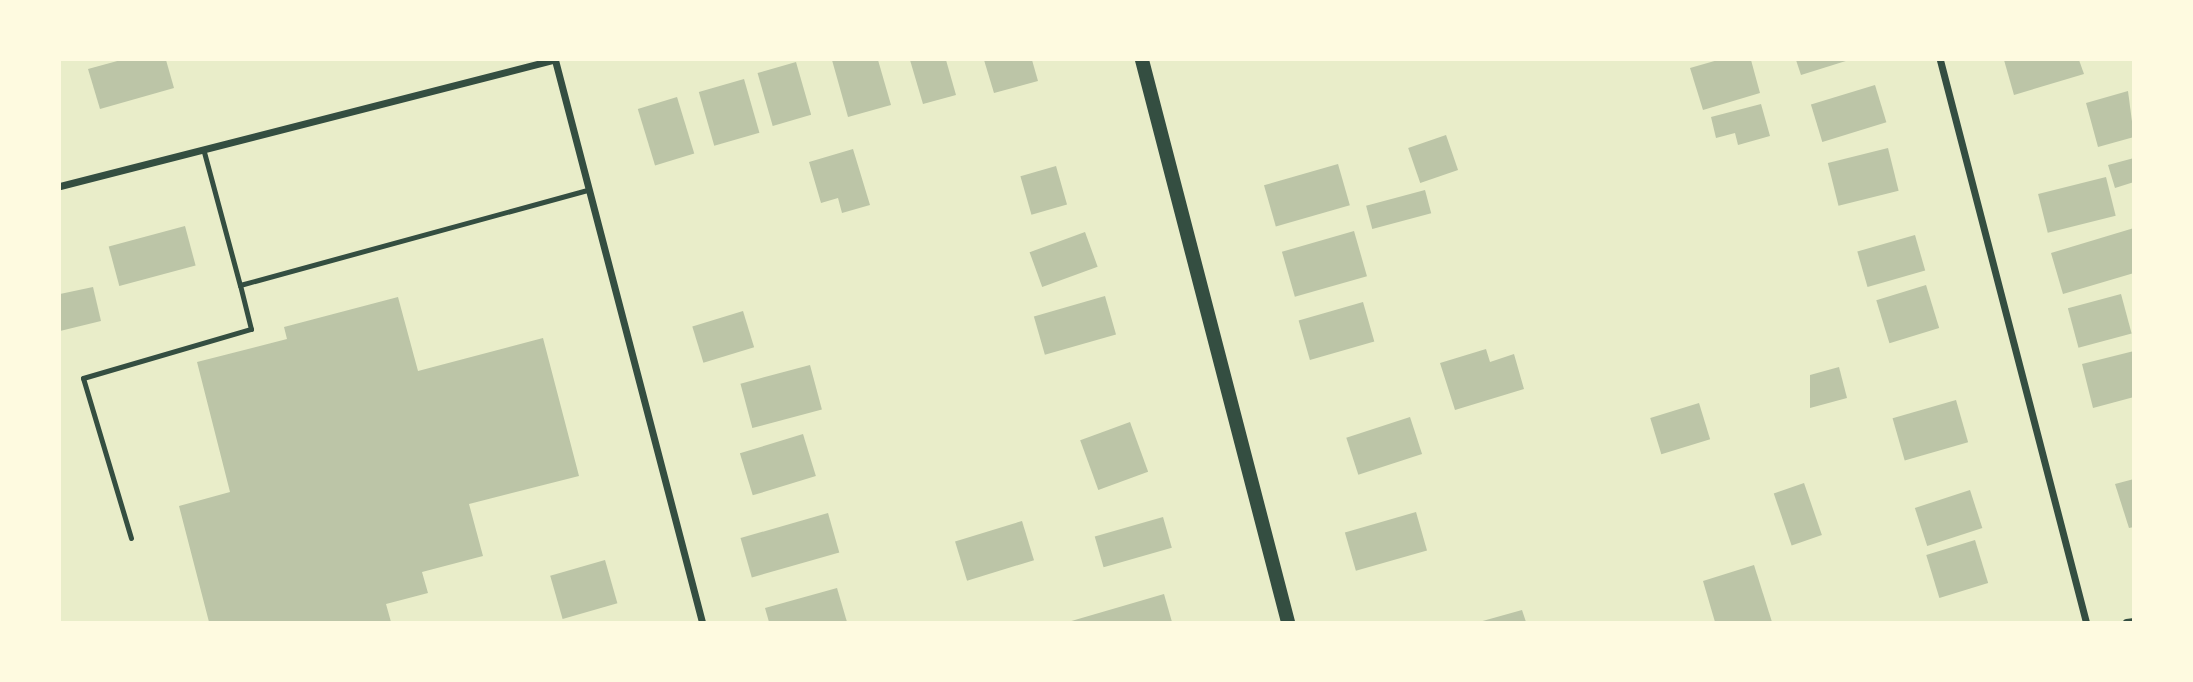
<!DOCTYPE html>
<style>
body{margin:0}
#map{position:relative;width:2193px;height:682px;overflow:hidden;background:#e9edc9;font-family:Roboto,sans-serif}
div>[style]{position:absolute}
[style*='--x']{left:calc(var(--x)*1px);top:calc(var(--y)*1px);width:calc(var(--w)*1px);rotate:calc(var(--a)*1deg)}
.building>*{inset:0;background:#bcc5a7;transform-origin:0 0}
.service>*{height:5px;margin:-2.5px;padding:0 2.5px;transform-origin:2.5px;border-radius:2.5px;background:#344e41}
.minor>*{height:7px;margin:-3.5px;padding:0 3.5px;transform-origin:3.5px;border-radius:3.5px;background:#344e41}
.secondary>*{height:14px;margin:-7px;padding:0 7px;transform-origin:7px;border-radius:7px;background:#344e41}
span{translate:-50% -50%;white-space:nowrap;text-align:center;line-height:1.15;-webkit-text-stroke:6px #fefae0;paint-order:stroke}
.frame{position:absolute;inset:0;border:61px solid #fefae0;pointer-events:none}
</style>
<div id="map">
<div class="building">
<i style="clip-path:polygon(121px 60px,166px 60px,174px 88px,100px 109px,88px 69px)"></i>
<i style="clip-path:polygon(832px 60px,878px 60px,891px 105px,848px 117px)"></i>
<i style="clip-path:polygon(910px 60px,946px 60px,956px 95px,923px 104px)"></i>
<i style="clip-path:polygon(984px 60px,1032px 60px,1038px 81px,994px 93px)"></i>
<i style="clip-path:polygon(1718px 60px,1751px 60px,1760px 93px,1703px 110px,1690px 68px)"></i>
<i style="clip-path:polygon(1796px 60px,1849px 60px,1801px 75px)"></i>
<i style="clip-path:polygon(2004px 60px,2079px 60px,2084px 74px,2014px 95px)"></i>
<i style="left:796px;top:62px;width:55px;height:40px;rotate:74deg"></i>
<i style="left:744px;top:79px;width:56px;height:47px;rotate:74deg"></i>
<i style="left:1875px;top:85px;width:39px;height:67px;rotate:73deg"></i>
<i style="clip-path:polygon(2128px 91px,2134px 137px,2098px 147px,2086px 103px)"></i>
<i style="left:677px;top:97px;width:59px;height:41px;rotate:73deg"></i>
<i style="clip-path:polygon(1761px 104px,1770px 136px,1738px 145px,1735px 133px,1716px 138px,1711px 117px)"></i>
<i style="left:1446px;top:135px;width:37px;height:40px;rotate:71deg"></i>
<i style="left:1888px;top:148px;width:44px;height:62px;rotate:76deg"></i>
<i style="clip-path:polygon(853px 149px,870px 205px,842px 213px,838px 198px,821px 203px,809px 162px)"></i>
<i style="clip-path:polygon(2134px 158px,2134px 182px,2115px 188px,2108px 165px)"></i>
<i style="left:1338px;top:164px;width:43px;height:77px;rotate:74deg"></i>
<i style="left:1056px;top:166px;width:40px;height:37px;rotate:74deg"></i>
<i style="left:2106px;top:177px;width:40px;height:70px;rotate:76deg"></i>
<i style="left:1425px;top:190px;width:24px;height:61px;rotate:75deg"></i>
<i style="left:185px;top:226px;width:41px;height:79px;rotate:75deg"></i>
<i style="clip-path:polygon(2134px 228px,2134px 273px,2063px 294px,2051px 253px)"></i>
<i style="left:1354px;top:231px;width:47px;height:75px;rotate:74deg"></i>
<i style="left:1085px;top:232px;width:37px;height:59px;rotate:70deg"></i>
<i style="left:1915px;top:235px;width:37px;height:60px;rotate:74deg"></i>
<i style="left:1926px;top:285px;width:45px;height:52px;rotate:73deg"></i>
<i style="clip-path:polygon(93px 287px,101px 321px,60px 331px,60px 294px)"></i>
<i style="left:2121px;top:294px;width:41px;height:55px;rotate:75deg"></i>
<i style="left:1105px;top:296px;width:40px;height:74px;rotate:74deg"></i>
<i style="clip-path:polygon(398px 297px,418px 371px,543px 338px,579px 476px,469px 504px,483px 556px,422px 572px,428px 593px,386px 604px,391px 622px,209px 622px,179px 506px,230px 492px,197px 362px,287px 339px,284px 327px)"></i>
<i style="left:1363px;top:302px;width:41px;height:67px;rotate:74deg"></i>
<i style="left:743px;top:311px;width:38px;height:53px;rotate:73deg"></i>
<i style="clip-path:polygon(1486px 349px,1490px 362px,1514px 354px,1524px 389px,1455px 410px,1440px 363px)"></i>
<i style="clip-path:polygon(2134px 351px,2134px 397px,2093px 408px,2082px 364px)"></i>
<i style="left:810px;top:365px;width:46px;height:72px;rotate:75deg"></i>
<i style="clip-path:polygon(1839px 367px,1847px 398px,1810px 408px,1810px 375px)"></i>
<i style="left:1956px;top:400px;width:44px;height:66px;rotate:74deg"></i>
<i style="left:1699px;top:403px;width:38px;height:51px;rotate:73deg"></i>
<i style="left:1410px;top:417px;width:39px;height:67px;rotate:72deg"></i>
<i style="left:1130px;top:422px;width:53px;height:53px;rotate:70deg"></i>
<i style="left:803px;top:434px;width:44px;height:66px;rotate:73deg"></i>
<i style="clip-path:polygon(2134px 479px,2134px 527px,2129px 528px,2115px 484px)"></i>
<i style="left:1804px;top:483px;width:55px;height:32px;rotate:71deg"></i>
<i style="left:1970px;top:490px;width:40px;height:58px;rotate:72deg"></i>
<i style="left:1416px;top:512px;width:40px;height:74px;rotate:74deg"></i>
<i style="left:828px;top:513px;width:41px;height:91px;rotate:74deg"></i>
<i style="left:1163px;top:517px;width:32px;height:71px;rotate:74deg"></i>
<i style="left:1022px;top:521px;width:41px;height:70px;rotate:73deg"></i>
<i style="left:1975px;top:540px;width:45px;height:51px;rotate:73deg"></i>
<i style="left:605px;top:560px;width:45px;height:57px;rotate:74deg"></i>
<i style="clip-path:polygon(1754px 565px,1772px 622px,1715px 622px,1703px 581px)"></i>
<i style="clip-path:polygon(837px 588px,847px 622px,769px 622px,765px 608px)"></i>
<i style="clip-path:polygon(1164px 594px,1172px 622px,1068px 622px)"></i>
<i style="clip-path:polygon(1522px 610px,1526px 622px,1479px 622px)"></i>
</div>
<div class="service">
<i style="--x:204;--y:152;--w:138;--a:74.9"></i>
<i style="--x:131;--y:538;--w:167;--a:-106.7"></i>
<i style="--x:83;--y:378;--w:175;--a:-16.3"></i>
<i style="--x:251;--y:329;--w:45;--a:-104"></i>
<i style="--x:240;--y:285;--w:361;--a:-15.3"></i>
</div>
<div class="minor">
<i style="--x:555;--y:60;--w:581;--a:75.34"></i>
<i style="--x:1940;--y:60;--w:581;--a:75.44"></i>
<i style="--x:60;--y:186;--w:509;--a:-14.34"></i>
<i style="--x:2126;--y:622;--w:8;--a:-7"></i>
</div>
<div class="secondary">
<i style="--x:1142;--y:60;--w:581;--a:75.44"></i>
</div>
<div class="frame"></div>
</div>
